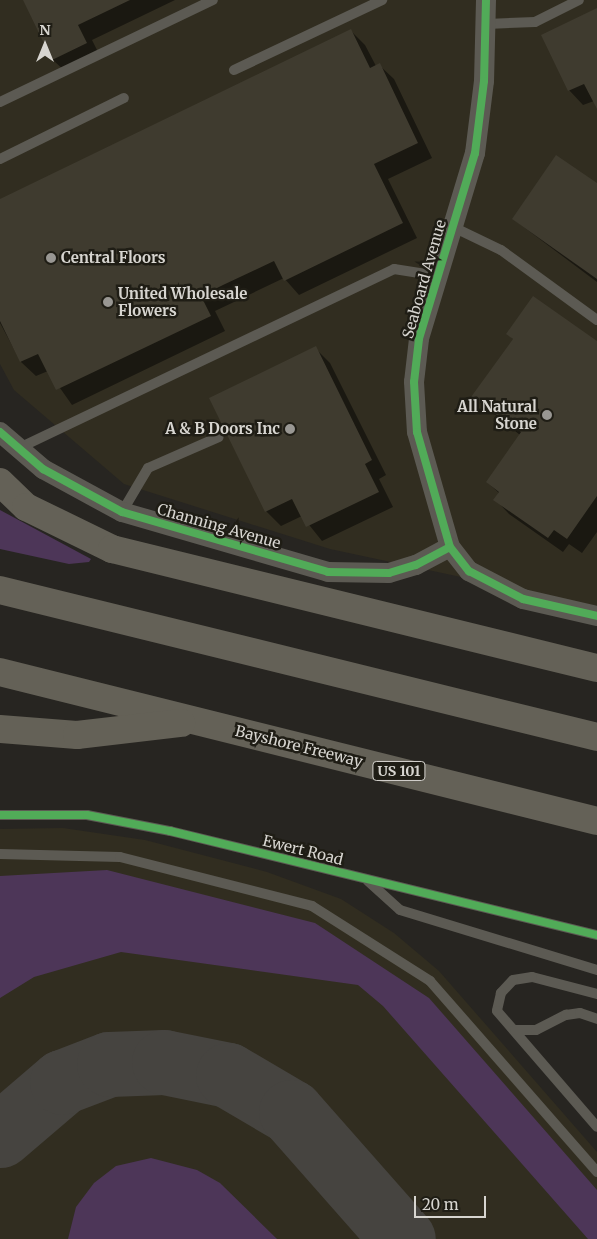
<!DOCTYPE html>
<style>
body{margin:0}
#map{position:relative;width:597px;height:1239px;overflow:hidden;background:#272521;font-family:Merriweather,serif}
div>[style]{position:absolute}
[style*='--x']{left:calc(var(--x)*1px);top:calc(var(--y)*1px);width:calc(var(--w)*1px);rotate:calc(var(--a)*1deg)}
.built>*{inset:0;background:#312d20}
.green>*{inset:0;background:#4d3658}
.shadow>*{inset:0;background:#0007}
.taxiway>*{height:65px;margin:-32.5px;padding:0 32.5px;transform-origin:32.5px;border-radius:32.5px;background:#464440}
.building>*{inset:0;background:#3f3b2f}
.service>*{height:10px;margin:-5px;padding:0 5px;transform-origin:5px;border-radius:5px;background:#5c5a53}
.minor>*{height:20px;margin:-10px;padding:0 10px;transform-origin:10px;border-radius:10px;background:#5c5a53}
.motorway>*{height:28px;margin:-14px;padding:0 14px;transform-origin:14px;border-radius:14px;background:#646157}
.cycleway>*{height:8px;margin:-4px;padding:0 4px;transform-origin:4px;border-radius:4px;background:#51ab58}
.dots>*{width:14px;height:14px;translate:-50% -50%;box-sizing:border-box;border:2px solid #1f1d15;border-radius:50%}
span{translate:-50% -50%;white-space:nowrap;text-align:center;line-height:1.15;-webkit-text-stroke:5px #1f1d15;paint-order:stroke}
.shield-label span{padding:1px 4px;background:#1f1d15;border:1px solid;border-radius:4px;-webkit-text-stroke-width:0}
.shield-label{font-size:14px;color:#d7d5d0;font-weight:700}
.poi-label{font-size:15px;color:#d7d5d0;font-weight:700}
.left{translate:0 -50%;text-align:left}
.right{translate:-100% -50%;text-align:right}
.street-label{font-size:15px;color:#d7d5d0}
.north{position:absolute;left:20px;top:20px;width:50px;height:50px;-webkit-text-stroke:4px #1f1d15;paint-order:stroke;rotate:0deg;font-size:14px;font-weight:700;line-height:20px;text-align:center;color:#d7d5d0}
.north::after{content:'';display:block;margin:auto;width:18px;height:22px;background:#d7d5d0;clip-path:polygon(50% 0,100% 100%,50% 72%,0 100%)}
.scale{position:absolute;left:414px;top:1196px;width:72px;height:22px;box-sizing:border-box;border:2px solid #d7d5d0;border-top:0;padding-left:6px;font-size:15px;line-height:18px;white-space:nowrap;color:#d7d5d0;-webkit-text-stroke:4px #1f1d15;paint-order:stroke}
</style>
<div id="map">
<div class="built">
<i style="clip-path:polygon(0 0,597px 0,597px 606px,330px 549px,124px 484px,14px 390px,0 364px)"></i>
<i style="clip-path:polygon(63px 828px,145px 840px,267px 872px,341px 899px,394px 933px,439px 971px,597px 1152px,597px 1239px,0 1239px,0 829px)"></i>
</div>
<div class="green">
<i style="clip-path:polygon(0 510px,91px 559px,89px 562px,69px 564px,0 549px)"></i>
<i style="clip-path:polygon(107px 870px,315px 923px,429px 998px,597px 1190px,597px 1239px,588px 1239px,383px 1006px,358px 985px,121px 952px,34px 977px,0 998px,0 876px)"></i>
<i style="clip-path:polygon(151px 1158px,197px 1170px,220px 1183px,277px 1239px,68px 1239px,76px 1207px,94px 1183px,116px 1166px)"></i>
</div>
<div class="shadow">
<i style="clip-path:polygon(24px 0,175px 0,92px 40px,101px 58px,68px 74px,53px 60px)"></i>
<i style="clip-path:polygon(597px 9px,597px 107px,594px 101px,583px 105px,569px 90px)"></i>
<i style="clip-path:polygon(351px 31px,365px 45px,376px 66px,379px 65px,394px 79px,432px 158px,388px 179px,417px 238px,299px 295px,284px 278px,215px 311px,225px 331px,72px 405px,48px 371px,36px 376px,21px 362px,0 323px,0 200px)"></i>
<i style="clip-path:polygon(597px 185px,597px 282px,513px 219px)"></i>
<i style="clip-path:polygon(508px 334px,597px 342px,597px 532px,582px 553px,569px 544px,563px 552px,509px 514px,495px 499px,499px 493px,487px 482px,520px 435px,473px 397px,514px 340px)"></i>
<i style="clip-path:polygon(315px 348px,330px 363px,386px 475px,379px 479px,393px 507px,322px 541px,302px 516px,281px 526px,266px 511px)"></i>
</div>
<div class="taxiway">
<i style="--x:0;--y:1135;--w:82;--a:-40.5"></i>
<i style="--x:62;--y:1082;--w:50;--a:-21"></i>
<i style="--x:109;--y:1064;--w:55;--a:-2.1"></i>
<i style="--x:164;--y:1062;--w:65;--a:11.5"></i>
<i style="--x:228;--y:1075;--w:73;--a:30.4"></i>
<i style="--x:291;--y:1112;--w:169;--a:48.6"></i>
</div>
<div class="building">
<i style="clip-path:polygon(23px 0,130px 0,78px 25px,87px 43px,52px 60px)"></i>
<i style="clip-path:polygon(597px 8px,597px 109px,584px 84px,568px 91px,541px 35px)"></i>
<i style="clip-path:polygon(351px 29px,370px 68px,380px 63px,418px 143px,374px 164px,403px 223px,284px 281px,274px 261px,223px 285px,201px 296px,211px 316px,56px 390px,38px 354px,20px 362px,0 321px,0 199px)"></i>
<i style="clip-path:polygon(556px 155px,597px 183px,597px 279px,512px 219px)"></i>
<i style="clip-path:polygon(533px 296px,597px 341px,597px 496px,567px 539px,554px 530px,548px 538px,493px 500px,499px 492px,486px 482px,521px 432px,471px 397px,513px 339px,506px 334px)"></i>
<i style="clip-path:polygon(316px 346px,372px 460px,365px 464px,379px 492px,306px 527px,292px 499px,265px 512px,209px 398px)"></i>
</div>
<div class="service">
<i style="--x:487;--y:24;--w:48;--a:-2.4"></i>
<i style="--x:535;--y:22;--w:49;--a:-26.6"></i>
<i style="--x:234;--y:70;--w:164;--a:-25.3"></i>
<i style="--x:0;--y:102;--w:236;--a:-25.6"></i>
<i style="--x:0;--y:159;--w:138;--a:-26.2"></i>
<i style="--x:453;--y:227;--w:53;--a:25.6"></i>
<i style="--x:501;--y:250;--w:119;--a:36.1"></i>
<i style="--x:17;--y:449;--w:418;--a:-25.5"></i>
<i style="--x:394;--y:269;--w:45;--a:9"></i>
<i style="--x:122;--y:512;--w:51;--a:-59.4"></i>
<i style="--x:148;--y:468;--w:77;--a:-23.6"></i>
<i style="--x:0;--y:815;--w:87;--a:0"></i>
<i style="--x:87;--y:815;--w:85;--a:10.9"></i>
<i style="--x:170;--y:831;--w:439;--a:13.7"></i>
<i style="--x:0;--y:854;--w:120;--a:1.4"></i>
<i style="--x:120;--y:857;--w:198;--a:14.3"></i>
<i style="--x:312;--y:906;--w:140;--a:32.4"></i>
<i style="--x:430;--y:981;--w:254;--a:48.8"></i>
<i style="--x:368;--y:881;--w:43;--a:42.2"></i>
<i style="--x:400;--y:910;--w:206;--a:16.9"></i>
<i style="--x:597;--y:994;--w:67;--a:-165.3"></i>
<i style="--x:532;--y:977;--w:19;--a:171"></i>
<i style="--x:513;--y:980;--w:18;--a:133"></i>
<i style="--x:501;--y:993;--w:18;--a:103"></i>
<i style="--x:497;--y:1011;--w:153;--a:49.2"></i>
<i style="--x:515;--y:1030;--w:21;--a:0"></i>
<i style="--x:536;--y:1030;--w:34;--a:-27"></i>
<i style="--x:566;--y:1015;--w:14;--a:-8"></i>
<i style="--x:580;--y:1013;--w:18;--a:19"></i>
</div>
<div class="minor">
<i style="--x:486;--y:0;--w:81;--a:91.4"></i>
<i style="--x:484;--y:81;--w:73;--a:97.1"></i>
<i style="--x:475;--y:153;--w:194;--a:106.8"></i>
<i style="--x:419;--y:339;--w:43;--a:96.6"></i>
<i style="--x:414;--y:382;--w:50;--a:86.6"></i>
<i style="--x:417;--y:432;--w:120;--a:74"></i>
<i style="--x:450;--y:547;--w:31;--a:52"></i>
<i style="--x:469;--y:571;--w:61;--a:27.4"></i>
<i style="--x:523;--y:599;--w:76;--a:12.9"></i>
<i style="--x:0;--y:432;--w:57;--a:40.7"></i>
<i style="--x:43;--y:469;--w:90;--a:28.6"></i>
<i style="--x:122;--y:512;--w:215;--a:16.2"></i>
<i style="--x:328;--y:572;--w:61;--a:0.9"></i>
<i style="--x:389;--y:573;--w:28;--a:-17"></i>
<i style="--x:416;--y:565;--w:38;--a:-28"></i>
</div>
<div class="motorway">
<i style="--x:0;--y:482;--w:36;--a:44"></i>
<i style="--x:26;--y:507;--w:96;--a:26"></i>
<i style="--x:112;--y:549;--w:499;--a:13.8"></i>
<i style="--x:0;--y:590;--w:615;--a:13.83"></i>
<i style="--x:0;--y:672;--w:615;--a:14.01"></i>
<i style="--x:0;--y:729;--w:77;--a:4.5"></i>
<i style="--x:77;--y:735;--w:105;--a:-6.6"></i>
</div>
<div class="cycleway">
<i style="--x:486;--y:0;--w:81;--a:91.4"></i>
<i style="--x:484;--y:81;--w:73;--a:97.1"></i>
<i style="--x:475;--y:153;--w:194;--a:106.8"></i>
<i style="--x:419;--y:339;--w:43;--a:96.6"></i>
<i style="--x:414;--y:382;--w:50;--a:86.6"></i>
<i style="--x:417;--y:432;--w:120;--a:74"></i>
<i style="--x:450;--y:547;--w:31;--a:52"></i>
<i style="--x:469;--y:571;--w:61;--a:27.4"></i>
<i style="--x:523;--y:599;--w:76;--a:12.9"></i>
<i style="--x:0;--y:432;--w:57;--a:40.7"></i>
<i style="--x:43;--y:469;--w:90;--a:28.6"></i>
<i style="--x:122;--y:512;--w:215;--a:16.2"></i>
<i style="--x:328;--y:572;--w:61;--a:0.9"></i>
<i style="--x:389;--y:573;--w:28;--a:-17"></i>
<i style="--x:416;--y:565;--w:38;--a:-28"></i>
<i style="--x:0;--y:815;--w:87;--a:0"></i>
<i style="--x:87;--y:815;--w:85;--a:10.9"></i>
<i style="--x:170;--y:831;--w:439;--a:13.7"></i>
</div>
<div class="dots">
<i style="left:51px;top:258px;background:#999793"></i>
<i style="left:108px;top:302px;background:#999793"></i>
<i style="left:547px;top:415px;background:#999793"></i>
<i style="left:290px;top:429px;background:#999793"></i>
</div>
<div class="shield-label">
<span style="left:399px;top:771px">US 101</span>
</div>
<div class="poi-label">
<span class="left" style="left:61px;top:258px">Central Floors</span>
<span class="left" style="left:118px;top:302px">United Wholesale<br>Flowers</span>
<span class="right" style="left:537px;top:415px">All Natural<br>Stone</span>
<span class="right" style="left:280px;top:429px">A &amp; B Doors Inc</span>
</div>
<div class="street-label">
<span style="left:424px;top:279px;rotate:-74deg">Seaboard Avenue</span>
<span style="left:219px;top:526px;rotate:16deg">Channing Avenue</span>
<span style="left:299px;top:746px;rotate:14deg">Bayshore Freeway</span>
<span style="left:303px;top:850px;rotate:14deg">Ewert Road</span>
</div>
<div class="north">N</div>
<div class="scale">20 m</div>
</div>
